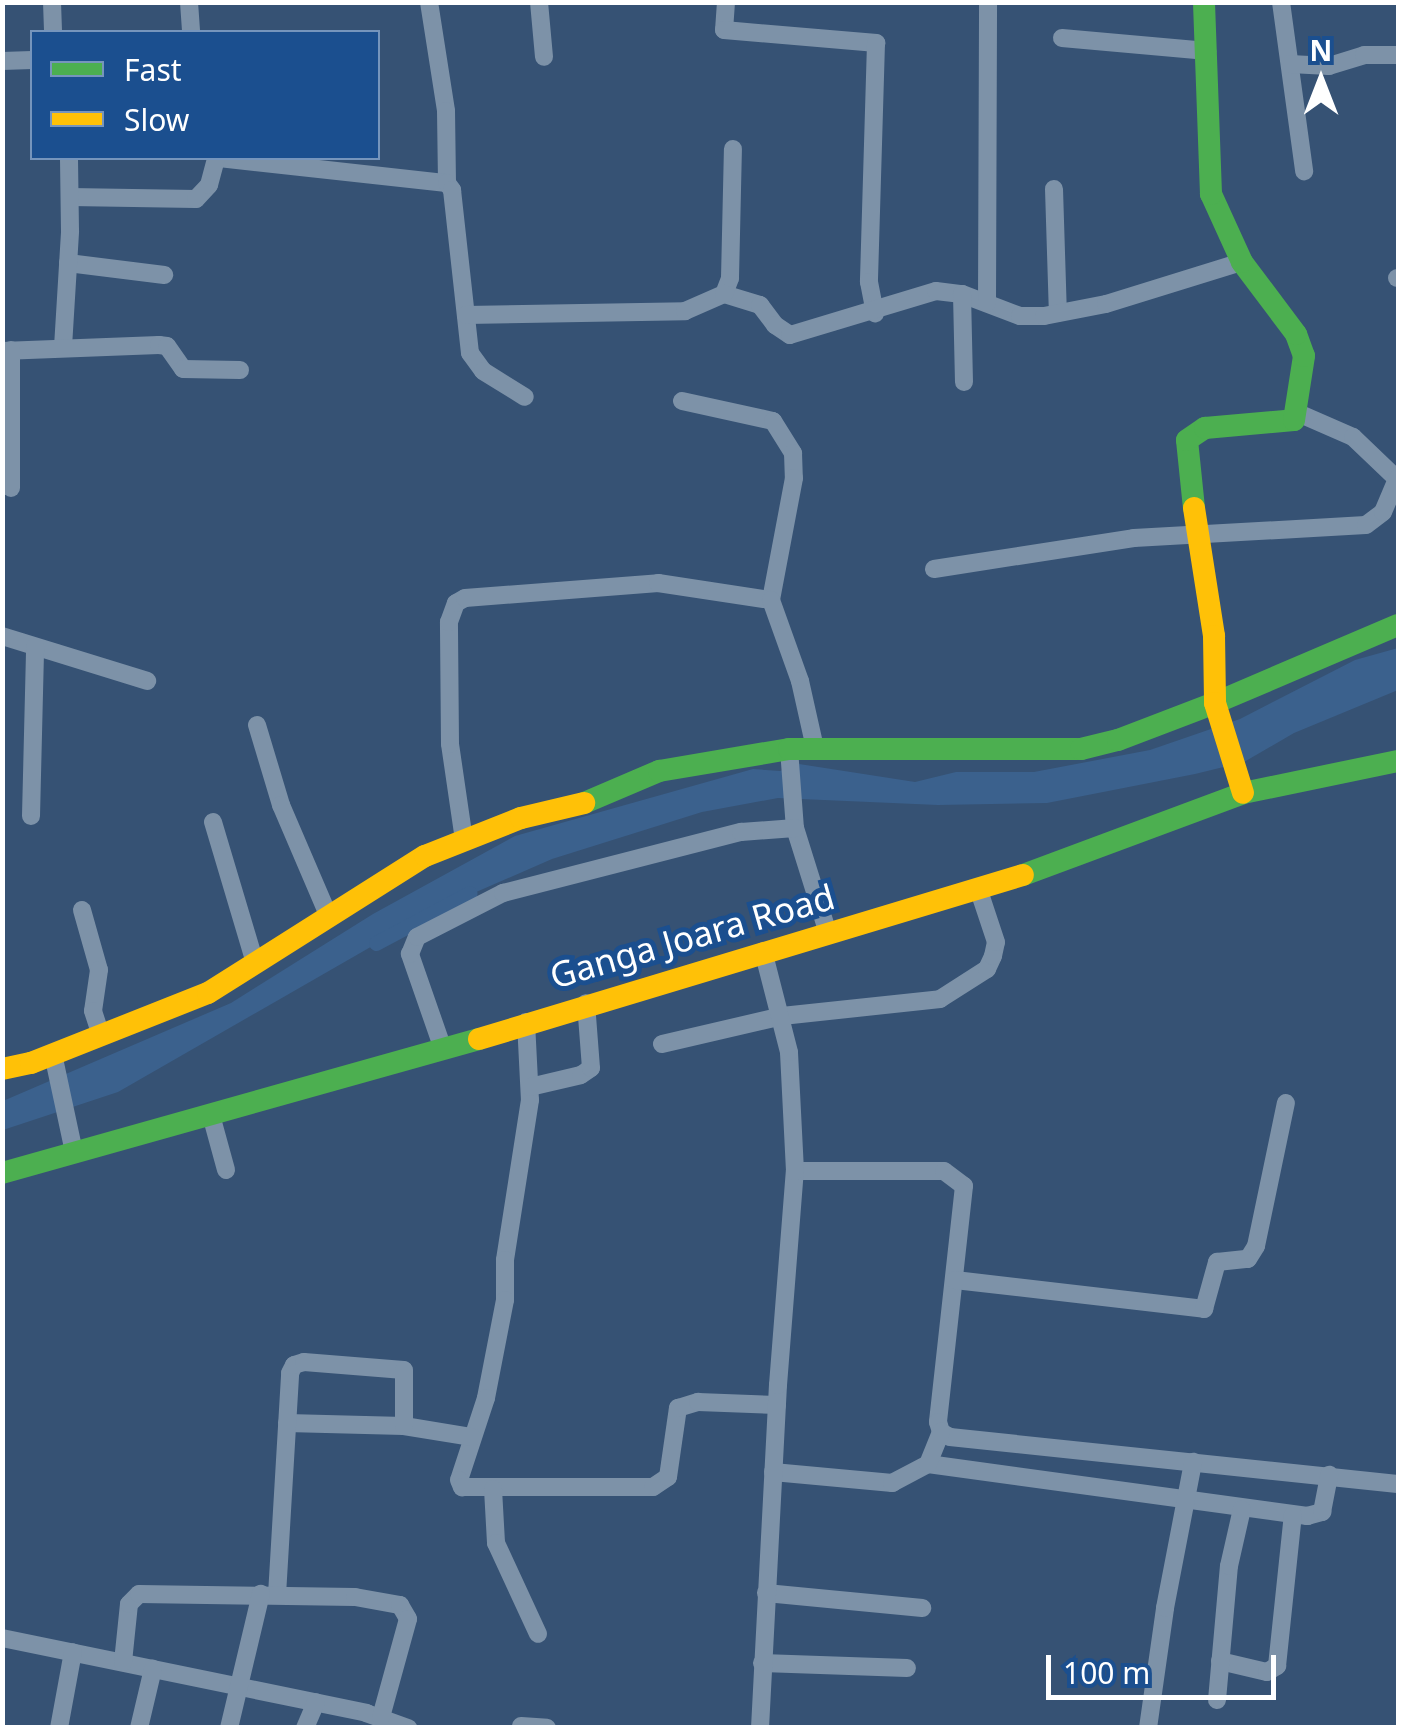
<!DOCTYPE html>
<style>
body{margin:0}
#map{position:relative;width:1401px;height:1730px;overflow:hidden;background:#365274;font-family:"Noto Sans",sans-serif}
div>[style]{position:absolute}
[style*='--x']{left:calc(var(--x)*1px);top:calc(var(--y)*1px);width:calc(var(--w)*1px);rotate:calc(var(--a)*1deg)}
.water>*{inset:0;background:#3b618d}
.canal>*{height:15px;margin:-7.5px;padding:0 7.5px;transform-origin:7.5px;border-radius:7.5px;background:#3b618d}
.street>*{height:18px;margin:-9px;padding:0 9px;transform-origin:9px;border-radius:9px;background:#7d92a8}
.fast>*{height:22px;margin:-11px;padding:0 11px;transform-origin:11px;border-radius:11px;background:#4caf50}
.slow>*{height:22px;margin:-11px;padding:0 11px;transform-origin:11px;border-radius:11px;background:#ffc107}
span{translate:-50% -50%;white-space:nowrap;text-align:center;line-height:1.15;-webkit-text-stroke:10px #1b4f8f;paint-order:stroke}
.street-label{font-size:35px;color:#fff}
.frame{position:absolute;inset:0;border:5px solid #fff;pointer-events:none}
.legend{position:absolute;left:30px;top:30px;width:350px;height:130px;box-sizing:border-box;background:#1b4f8f;border:2px solid #7695bc;margin:0;padding:12px 18px;list-style:none;font-size:30px;color:#fff}
.legend li{display:flex;align-items:center;gap:20px;height:50px}
.legend b{width:50px;border:2px solid #7695bc}
.north{position:absolute;left:1271px;top:30px;width:100px;height:100px;-webkit-text-stroke:8px #1b4f8f;paint-order:stroke;rotate:0deg;font-size:28px;font-weight:700;line-height:40px;text-align:center;color:#fff}
.north::after{content:'';display:block;margin:auto;width:35px;height:45px;background:#fff;clip-path:polygon(50% 0,100% 100%,50% 72%,0 100%)}
.scale{position:absolute;left:1046px;top:1655px;width:230px;height:45px;box-sizing:border-box;border:5px solid #fff;border-top:0;padding-left:12px;font-size:30px;line-height:35px;white-space:nowrap;color:#fff;-webkit-text-stroke:8px #1b4f8f;paint-order:stroke}
</style>
<div id="map">
<div class="water">
<i style="clip-path:polygon(1398px 648px,1398px 690px,1294px 733px,1244px 762px,1195px 774px,1047px 803px,938px 805px,778px 798px,702px 812px,552px 859px,435px 910px,118px 1092px,3px 1130px,3px 1101px,231px 1003px,373px 914px,515px 836px,753px 769px,780px 771px,799px 764px,915px 782px,956px 772px,1034px 772px,1150px 750px,1240px 719px,1355px 660px)"></i>
</div>
<div class="canal">
<i style="--x:376;--y:943;--w:106;--a:-28"></i>
</div>
<div class="street">
<i style="--x:52;--y:2;--w:30;--a:88"></i>
<i style="--x:189;--y:2;--w:30;--a:86"></i>
<i style="--x:429;--y:2;--w:110;--a:81.1"></i>
<i style="--x:446;--y:111;--w:72;--a:89.2"></i>
<i style="--x:539;--y:2;--w:55;--a:84.8"></i>
<i style="--x:726;--y:2;--w:28;--a:94"></i>
<i style="--x:724;--y:30;--w:153;--a:4.9"></i>
<i style="--x:876;--y:43;--w:239;--a:91.7"></i>
<i style="--x:869;--y:282;--w:32;--a:79"></i>
<i style="--x:1281;--y:2;--w:171;--a:82.2"></i>
<i style="--x:1062;--y:38;--w:146;--a:5.1"></i>
<i style="--x:2;--y:61;--w:30;--a:-2"></i>
<i style="--x:1290;--y:64;--w:39;--a:3"></i>
<i style="--x:1329;--y:66;--w:37;--a:-17"></i>
<i style="--x:1364;--y:55;--w:34;--a:0"></i>
<i style="--x:219;--y:158;--w:229;--a:6.3"></i>
<i style="--x:447;--y:183;--w:9;--a:54"></i>
<i style="--x:452;--y:190;--w:164;--a:83.7"></i>
<i style="--x:470;--y:353;--w:22;--a:54"></i>
<i style="--x:483;--y:371;--w:49;--a:31.8"></i>
<i style="--x:1054;--y:189;--w:124;--a:88.2"></i>
<i style="--x:70;--y:197;--w:126;--a:0.9"></i>
<i style="--x:196;--y:199;--w:19;--a:-47"></i>
<i style="--x:209;--y:185;--w:28;--a:-75"></i>
<i style="--x:68;--y:263;--w:97;--a:7.1"></i>
<i style="--x:1397;--y:278;--w:1;--a:0"></i>
<i style="--x:724;--y:294;--w:38;--a:17"></i>
<i style="--x:760;--y:305;--w:25;--a:53"></i>
<i style="--x:775;--y:325;--w:18;--a:34"></i>
<i style="--x:790;--y:335;--w:152;--a:-16.8"></i>
<i style="--x:936;--y:291;--w:26;--a:7"></i>
<i style="--x:962;--y:294;--w:62;--a:20.8"></i>
<i style="--x:1020;--y:316;--w:24;--a:0"></i>
<i style="--x:1044;--y:316;--w:63;--a:-11"></i>
<i style="--x:1106;--y:304;--w:142;--a:-17.2"></i>
<i style="--x:962;--y:294;--w:88;--a:88.7"></i>
<i style="--x:987;--y:303;--w:301;--a:-89.8"></i>
<i style="--x:466;--y:315;--w:219;--a:-1"></i>
<i style="--x:685;--y:311;--w:43;--a:-23.6"></i>
<i style="--x:724;--y:294;--w:17;--a:-69"></i>
<i style="--x:730;--y:278;--w:129;--a:-88.7"></i>
<i style="--x:63;--y:347;--w:116;--a:-86.5"></i>
<i style="--x:70;--y:231;--w:73;--a:-90.8"></i>
<i style="--x:2;--y:351;--w:157;--a:-2.2"></i>
<i style="--x:159;--y:345;--w:8;--a:7"></i>
<i style="--x:167;--y:346;--w:28;--a:55"></i>
<i style="--x:183;--y:369;--w:57;--a:1"></i>
<i style="--x:682;--y:401;--w:93;--a:12.4"></i>
<i style="--x:773;--y:421;--w:38;--a:58"></i>
<i style="--x:793;--y:453;--w:25;--a:88"></i>
<i style="--x:794;--y:478;--w:124;--a:100.7"></i>
<i style="--x:1298;--y:413;--w:60;--a:23.6"></i>
<i style="--x:1353;--y:437;--w:62;--a:43.7"></i>
<i style="--x:11;--y:488;--w:138;--a:-90"></i>
<i style="--x:934;--y:569;--w:202;--a:-8.8"></i>
<i style="--x:1134;--y:538;--w:232;--a:-3.2"></i>
<i style="--x:1366;--y:525;--w:21;--a:-37"></i>
<i style="--x:1383;--y:512;--w:36;--a:-67"></i>
<i style="--x:2;--y:636;--w:152;--a:17.2"></i>
<i style="--x:257;--y:725;--w:84;--a:73.3"></i>
<i style="--x:281;--y:805;--w:122;--a:66.8"></i>
<i style="--x:789;--y:749;--w:79;--a:85.7"></i>
<i style="--x:795;--y:828;--w:110;--a:72.6"></i>
<i style="--x:31;--y:816;--w:169;--a:-88.6"></i>
<i style="--x:213;--y:822;--w:147;--a:73.4"></i>
<i style="--x:464;--y:840;--w:97;--a:-98.3"></i>
<i style="--x:450;--y:744;--w:122;--a:-90.5"></i>
<i style="--x:449;--y:622;--w:20;--a:-70"></i>
<i style="--x:456;--y:603;--w:10;--a:-29"></i>
<i style="--x:465;--y:598;--w:194;--a:-4.4"></i>
<i style="--x:658;--y:583;--w:114;--a:8.6"></i>
<i style="--x:771;--y:600;--w:86;--a:70.3"></i>
<i style="--x:800;--y:681;--w:69;--a:77.4"></i>
<i style="--x:82;--y:910;--w:62;--a:74.2"></i>
<i style="--x:99;--y:970;--w:41;--a:98.3"></i>
<i style="--x:93;--y:1011;--w:26;--a:72"></i>
<i style="--x:526;--y:1022;--w:78;--a:87.1"></i>
<i style="--x:530;--y:1100;--w:162;--a:98.9"></i>
<i style="--x:505;--y:1260;--w:40;--a:90"></i>
<i style="--x:505;--y:1300;--w:100;--a:101"></i>
<i style="--x:486;--y:1398;--w:86;--a:108.2"></i>
<i style="--x:459;--y:1480;--w:8;--a:67"></i>
<i style="--x:462;--y:1487;--w:191;--a:0"></i>
<i style="--x:653;--y:1487;--w:18;--a:-34"></i>
<i style="--x:668;--y:1477;--w:70;--a:-81.8"></i>
<i style="--x:678;--y:1408;--w:21;--a:-17"></i>
<i style="--x:698;--y:1402;--w:79;--a:2.2"></i>
<i style="--x:662;--y:1044;--w:123;--a:-13.1"></i>
<i style="--x:782;--y:1016;--w:159;--a:-6.1"></i>
<i style="--x:940;--y:999;--w:56;--a:-32.6"></i>
<i style="--x:987;--y:969;--w:14;--a:-65"></i>
<i style="--x:993;--y:956;--w:14;--a:-78"></i>
<i style="--x:996;--y:942;--w:57;--a:-108.4"></i>
<i style="--x:443;--y:1049;--w:101;--a:-109.2"></i>
<i style="--x:410;--y:954;--w:18;--a:-68"></i>
<i style="--x:417;--y:937;--w:97;--a:-27.1"></i>
<i style="--x:503;--y:893;--w:246;--a:-14.4"></i>
<i style="--x:741;--y:832;--w:54;--a:-4.2"></i>
<i style="--x:53;--y:1054;--w:100;--a:77.9"></i>
<i style="--x:530;--y:1087;--w:52;--a:-13.2"></i>
<i style="--x:581;--y:1075;--w:12;--a:-35"></i>
<i style="--x:591;--y:1068;--w:65;--a:-94.4"></i>
<i style="--x:211;--y:1115;--w:57;--a:74.7"></i>
<i style="--x:795;--y:1171;--w:149;--a:0"></i>
<i style="--x:944;--y:1171;--w:25;--a:37"></i>
<i style="--x:964;--y:1186;--w:237;--a:96.3"></i>
<i style="--x:938;--y:1422;--w:10;--a:73"></i>
<i style="--x:941;--y:1432;--w:10;--a:29"></i>
<i style="--x:950;--y:1437;--w:450;--a:6"></i>
<i style="--x:955;--y:1280;--w:251;--a:6.6"></i>
<i style="--x:1204;--y:1309;--w:49;--a:-74.5"></i>
<i style="--x:1217;--y:1262;--w:31;--a:-6"></i>
<i style="--x:1248;--y:1259;--w:15;--a:-58"></i>
<i style="--x:1256;--y:1246;--w:146;--a:-78.2"></i>
<i style="--x:287;--y:1423;--w:117;--a:1.5"></i>
<i style="--x:404;--y:1426;--w:69;--a:9.2"></i>
<i style="--x:928;--y:1464;--w:383;--a:7.8"></i>
<i style="--x:1307;--y:1516;--w:16;--a:-15"></i>
<i style="--x:1322;--y:1512;--w:38;--a:-79"></i>
<i style="--x:773;--y:1472;--w:120;--a:5.3"></i>
<i style="--x:892;--y:1483;--w:41;--a:-27.8"></i>
<i style="--x:928;--y:1464;--w:35;--a:-68"></i>
<i style="--x:493;--y:1489;--w:54;--a:86.8"></i>
<i style="--x:496;--y:1543;--w:100;--a:65.2"></i>
<i style="--x:766;--y:1593;--w:157;--a:5.5"></i>
<i style="--x:277;--y:1595;--w:222;--a:-86.6"></i>
<i style="--x:290;--y:1373;--w:9;--a:-63"></i>
<i style="--x:294;--y:1365;--w:10;--a:-17"></i>
<i style="--x:304;--y:1362;--w:100;--a:4.6"></i>
<i style="--x:404;--y:1370;--w:56;--a:90"></i>
<i style="--x:2;--y:1638;--w:372;--a:11.6"></i>
<i style="--x:366;--y:1713;--w:45;--a:19.7"></i>
<i style="--x:1220;--y:1661;--w:48;--a:13.2"></i>
<i style="--x:1267;--y:1672;--w:12;--a:-31"></i>
<i style="--x:1277;--y:1666;--w:152;--a:-84"></i>
<i style="--x:123;--y:1662;--w:58;--a:-84.1"></i>
<i style="--x:129;--y:1604;--w:14;--a:-45"></i>
<i style="--x:139;--y:1594;--w:216;--a:0.8"></i>
<i style="--x:355;--y:1597;--w:46;--a:10.1"></i>
<i style="--x:400;--y:1605;--w:16;--a:60"></i>
<i style="--x:408;--y:1619;--w:102;--a:105.4"></i>
<i style="--x:762;--y:1663;--w:145;--a:2"></i>
<i style="--x:1217;--y:1700;--w:135;--a:-84.9"></i>
<i style="--x:1229;--y:1566;--w:58;--a:-77.2"></i>
<i style="--x:521;--y:1726;--w:26;--a:4"></i>
<i style="--x:59;--y:1728;--w:77;--a:-79.6"></i>
<i style="--x:139;--y:1728;--w:61;--a:-76.7"></i>
<i style="--x:229;--y:1728;--w:138;--a:-76.6"></i>
<i style="--x:305;--y:1728;--w:28;--a:-67"></i>
<i style="--x:760;--y:1728;--w:343;--a:-87"></i>
<i style="--x:778;--y:1385;--w:215;--a:-85.5"></i>
<i style="--x:795;--y:1171;--w:119;--a:-92.9"></i>
<i style="--x:789;--y:1052;--w:104;--a:-104.4"></i>
<i style="--x:1148;--y:1728;--w:121;--a:-81.9"></i>
<i style="--x:1165;--y:1608;--w:149;--a:-79.1"></i>
</div>
<div class="fast">
<i style="--x:1194;--y:508;--w:68;--a:-95.9"></i>
<i style="--x:1187;--y:440;--w:22;--a:-34"></i>
<i style="--x:1205;--y:428;--w:89;--a:-5.1"></i>
<i style="--x:1294;--y:420;--w:65;--a:-81.1"></i>
<i style="--x:1304;--y:356;--w:23;--a:-110"></i>
<i style="--x:1296;--y:334;--w:90;--a:-126.9"></i>
<i style="--x:1242;--y:262;--w:75;--a:-114.5"></i>
<i style="--x:1211;--y:194;--w:192;--a:-92.1"></i>
<i style="--x:584;--y:803;--w:82;--a:-23.1"></i>
<i style="--x:659;--y:771;--w:132;--a:-9.6"></i>
<i style="--x:789;--y:749;--w:292;--a:0"></i>
<i style="--x:1081;--y:749;--w:38;--a:-14"></i>
<i style="--x:1118;--y:740;--w:104;--a:-20.9"></i>
<i style="--x:1215;--y:703;--w:199;--a:-23.1"></i>
<i style="--x:1023;--y:875;--w:235;--a:-20.4"></i>
<i style="--x:1243;--y:793;--w:158;--a:-11.7"></i>
<i style="--x:2;--y:1173;--w:495;--a:-15.7"></i>
</div>
<div class="slow">
<i style="--x:1194;--y:508;--w:130;--a:81.1"></i>
<i style="--x:1214;--y:636;--w:67;--a:89.1"></i>
<i style="--x:1215;--y:703;--w:94;--a:72.7"></i>
<i style="--x:479;--y:1039;--w:568;--a:-16.78"></i>
<i style="--x:2;--y:1069;--w:30;--a:-12"></i>
<i style="--x:31;--y:1063;--w:190;--a:-21.6"></i>
<i style="--x:208;--y:993;--w:257;--a:-32.3"></i>
<i style="--x:425;--y:856;--w:103;--a:-21.6"></i>
<i style="--x:521;--y:818;--w:65;--a:-13.4"></i>
</div>
<div class="street-label">
<span style="left:692px;top:936px;rotate:-16deg">Ganga Joara Road</span>
</div>
<div class="frame"></div>
<ul class="legend">
<li><b style="height:12px;background:#4caf50"></b>Fast</li>
<li><b style="height:12px;background:#ffc107"></b>Slow</li>
</ul>
<div class="north">N</div>
<div class="scale">100 m</div>
</div>
